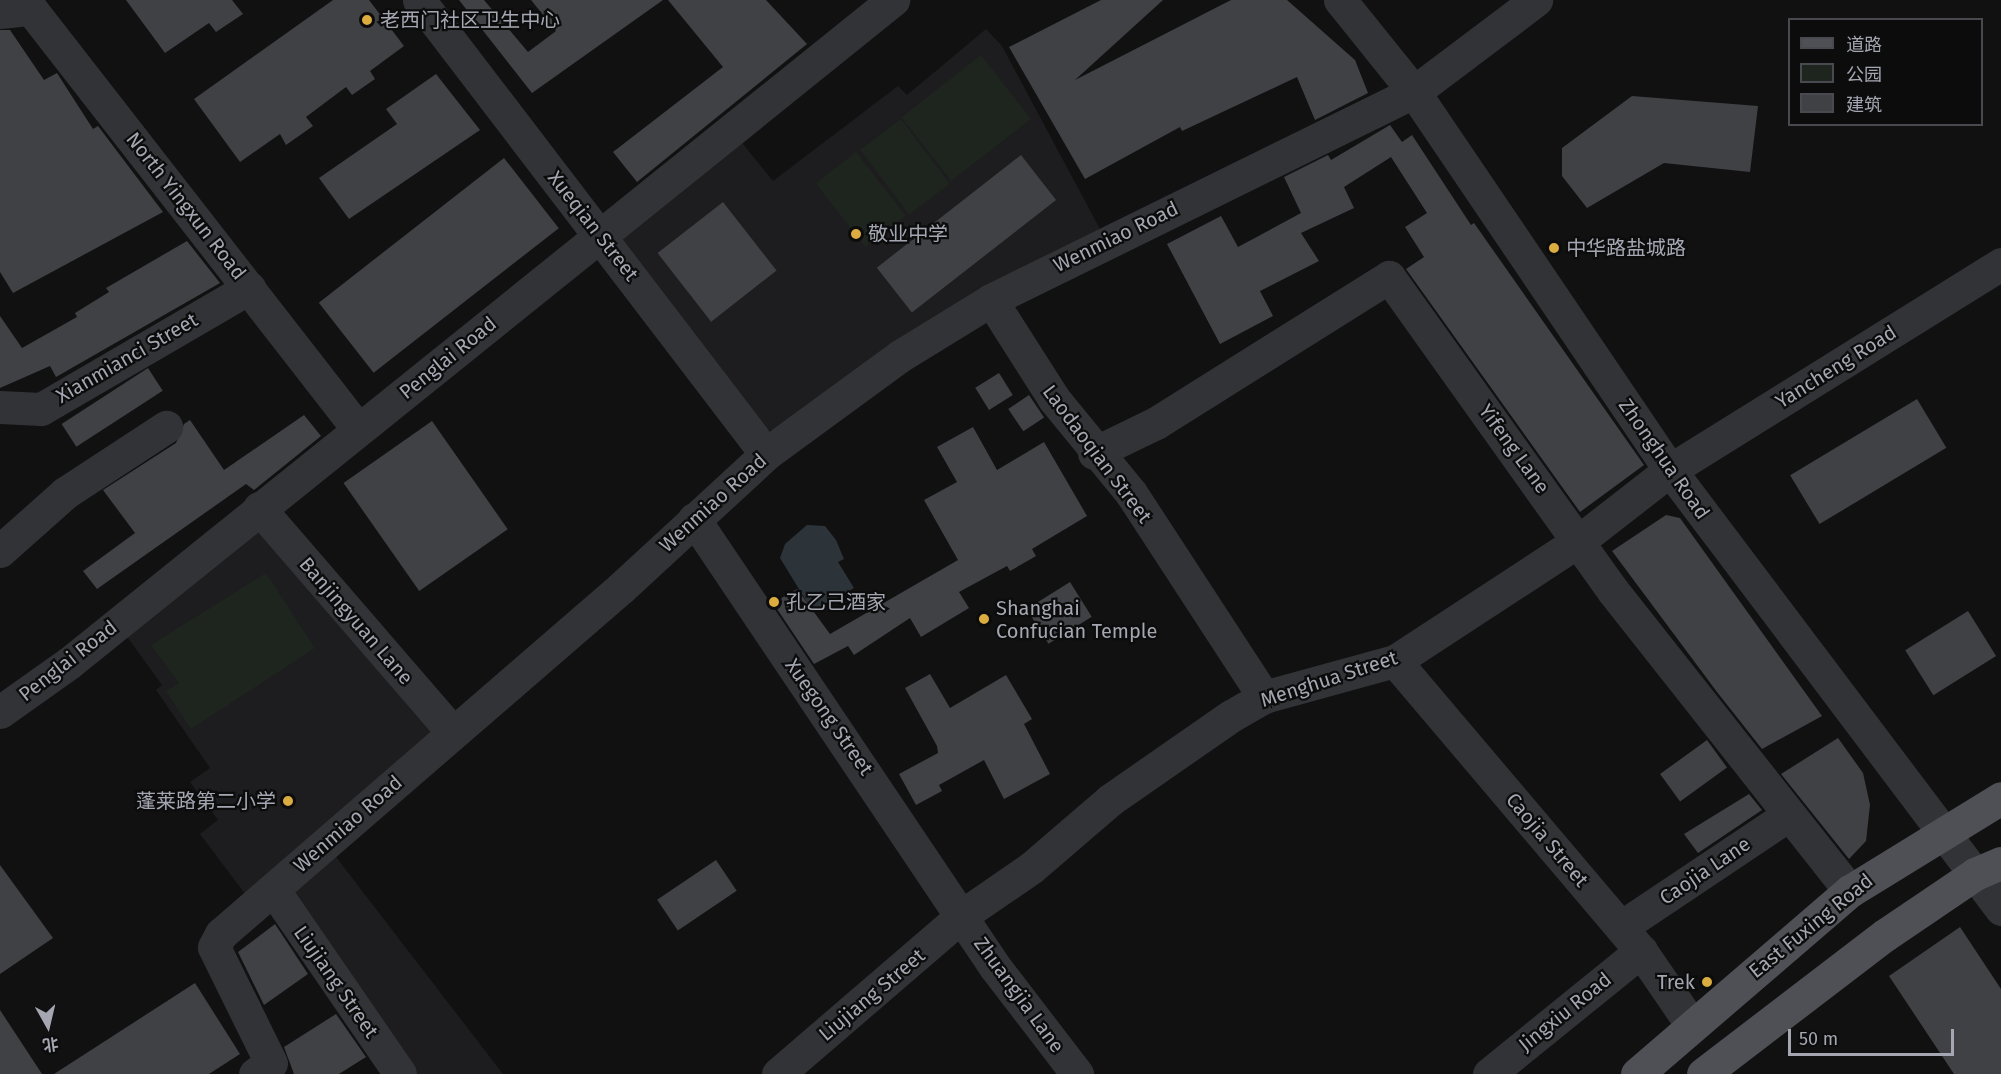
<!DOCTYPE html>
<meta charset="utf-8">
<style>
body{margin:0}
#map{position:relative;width:2001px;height:1074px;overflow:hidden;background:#111112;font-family:"Fira Sans","Noto Sans SC",sans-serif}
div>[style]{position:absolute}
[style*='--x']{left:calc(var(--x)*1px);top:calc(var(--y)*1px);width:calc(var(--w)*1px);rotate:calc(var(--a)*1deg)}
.built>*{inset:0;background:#1d1d1f}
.green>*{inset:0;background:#1e241e;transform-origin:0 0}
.water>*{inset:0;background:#2c3339}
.building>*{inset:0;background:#404145;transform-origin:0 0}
.minor>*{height:33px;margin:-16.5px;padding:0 16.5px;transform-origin:16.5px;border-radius:16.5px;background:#323336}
.major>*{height:33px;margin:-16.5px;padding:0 16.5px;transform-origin:16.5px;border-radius:16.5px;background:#4f5055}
.dots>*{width:16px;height:16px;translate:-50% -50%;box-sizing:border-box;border:3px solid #0c0c0d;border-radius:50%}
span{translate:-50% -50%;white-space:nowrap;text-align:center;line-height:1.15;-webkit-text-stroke:4.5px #0c0c0d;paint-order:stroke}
.poi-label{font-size:20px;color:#a4a7b1}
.left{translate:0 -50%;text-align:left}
.right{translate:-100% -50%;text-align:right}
.street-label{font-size:20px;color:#a4a7b1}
.legend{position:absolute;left:1788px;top:18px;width:195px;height:108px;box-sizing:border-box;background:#0c0c0d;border:2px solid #494a4f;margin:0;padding:8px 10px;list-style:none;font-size:18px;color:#a4a7b1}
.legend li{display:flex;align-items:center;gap:12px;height:30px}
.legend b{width:30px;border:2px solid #494a4f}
.north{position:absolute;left:18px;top:996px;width:60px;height:60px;-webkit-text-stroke:4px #0c0c0d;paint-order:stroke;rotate:172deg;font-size:16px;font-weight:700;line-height:24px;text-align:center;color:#a4a7b1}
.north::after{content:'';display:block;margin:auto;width:21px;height:27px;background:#a4a7b1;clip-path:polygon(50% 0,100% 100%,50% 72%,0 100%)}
.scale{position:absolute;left:1788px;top:1029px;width:166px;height:27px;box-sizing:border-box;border:3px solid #a4a7b1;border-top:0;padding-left:8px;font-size:18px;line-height:21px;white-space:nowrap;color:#a4a7b1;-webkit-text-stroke:4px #0c0c0d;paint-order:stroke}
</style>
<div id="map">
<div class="built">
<i style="clip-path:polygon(986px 29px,1002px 46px,1100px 229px,778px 432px,760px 428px,614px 240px,739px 139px,773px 181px,898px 86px,907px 95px)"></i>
<i style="clip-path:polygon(259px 525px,445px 733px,326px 844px,503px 1074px,405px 1074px,273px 890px,254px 906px,200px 834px,218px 820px,190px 782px,210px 768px,156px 690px,162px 685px,123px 631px)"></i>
</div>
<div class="green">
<i style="left:981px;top:55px;width:81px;height:101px;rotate:52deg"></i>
<i style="left:901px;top:119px;width:81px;height:51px;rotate:53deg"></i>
<i style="left:856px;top:152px;width:81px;height:51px;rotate:52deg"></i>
<i style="clip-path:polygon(266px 573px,315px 648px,191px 729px,166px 691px,179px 683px,151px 645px)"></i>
</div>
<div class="water">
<i style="clip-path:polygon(807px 525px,825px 526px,836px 540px,844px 559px,838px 562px,854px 588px,813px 612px,780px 558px,785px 544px)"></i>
</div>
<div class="building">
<i style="clip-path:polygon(126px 0,232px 0,243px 14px,216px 32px,209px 23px,165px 53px)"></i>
<i style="clip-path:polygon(333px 0,369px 0,404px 46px,370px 71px,375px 79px,352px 95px,346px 87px,306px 117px,313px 126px,286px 145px,280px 134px,240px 162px,194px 99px)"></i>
<i style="clip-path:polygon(459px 0,484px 0,528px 52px,556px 31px,531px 0,663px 0,532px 93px)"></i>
<i style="clip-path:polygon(668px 0,766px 0,807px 44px,637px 182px,613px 152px,723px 67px)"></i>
<i style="clip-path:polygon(1101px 0,1163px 0,1075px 80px,1231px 0,1287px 0,1355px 60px,1368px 93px,1315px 120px,1297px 77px,1182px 131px,1180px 127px,1085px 179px,1009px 47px)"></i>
<i style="clip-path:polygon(0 30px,10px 30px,44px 80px,57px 73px,93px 129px,98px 126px,163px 212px,13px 293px,0 272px)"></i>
<i style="clip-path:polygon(436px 74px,480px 130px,349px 219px,319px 178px,397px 124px,386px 109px)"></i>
<i style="clip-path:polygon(1632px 96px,1758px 106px,1750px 172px,1664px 163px,1587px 208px,1562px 176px,1562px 148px)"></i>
<i style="clip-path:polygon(1390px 125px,1402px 142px,1412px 135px,1471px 225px,1474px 223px,1644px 465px,1580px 512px,1406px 269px,1424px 257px,1405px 227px,1427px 213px,1391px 157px,1344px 187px,1354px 208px,1301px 233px,1319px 261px,1260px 291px,1273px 316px,1220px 344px,1167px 244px,1221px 216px,1238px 247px,1301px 213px,1284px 177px,1328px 155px,1331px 160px)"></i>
<i style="left:1021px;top:155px;width:57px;height:183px;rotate:52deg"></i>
<i style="left:504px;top:158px;width:89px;height:235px;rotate:52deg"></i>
<i style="left:723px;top:202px;width:87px;height:83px;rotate:52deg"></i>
<i style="clip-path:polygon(187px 241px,220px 283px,56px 377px,50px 366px,0 388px,0 316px,22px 348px,77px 317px,75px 313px,109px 292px,106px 288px)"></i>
<i style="left:148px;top:368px;width:27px;height:103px;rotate:57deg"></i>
<i style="left:999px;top:373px;width:26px;height:28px;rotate:58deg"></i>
<i style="left:1029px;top:395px;width:27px;height:25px;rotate:56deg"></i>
<i style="left:1917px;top:399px;width:57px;height:148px;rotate:59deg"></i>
<i style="clip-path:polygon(304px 415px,321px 436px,254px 490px,246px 484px,97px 589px,83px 571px,135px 533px,103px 490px,176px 443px,184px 424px,190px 420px,224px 470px)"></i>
<i style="left:432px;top:421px;width:132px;height:108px;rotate:55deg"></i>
<i style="clip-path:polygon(973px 427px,997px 470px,1044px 442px,1087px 516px,1032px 549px,1036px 556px,1010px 571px,1007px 566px,959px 592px,969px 608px,921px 637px,910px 618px,854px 655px,848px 646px,814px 664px,773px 603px,797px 589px,830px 634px,958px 560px,924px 500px,957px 482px,937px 447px)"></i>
<i style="clip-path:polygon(1666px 515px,1680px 518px,1822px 716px,1762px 749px,1717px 692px,1612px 551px)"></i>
<i style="left:1070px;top:582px;width:41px;height:51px;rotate:58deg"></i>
<i style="left:1968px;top:611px;width:53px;height:74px;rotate:58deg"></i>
<i style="clip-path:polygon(930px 674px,950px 708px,1006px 675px,1032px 719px,1024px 724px,1050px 774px,1004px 799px,984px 760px,939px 785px,942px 791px,916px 805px,899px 774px,938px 753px,937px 746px,905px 688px)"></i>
<i style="clip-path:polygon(1838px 738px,1863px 773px,1870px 805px,1866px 841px,1849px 859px,1781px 774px)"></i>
<i style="left:1707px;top:740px;width:34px;height:58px;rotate:54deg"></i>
<i style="clip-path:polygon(1749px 794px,1762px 810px,1698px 853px,1684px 834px)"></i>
<i style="left:716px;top:860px;width:37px;height:71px;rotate:56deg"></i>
<i style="clip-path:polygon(0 865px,53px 938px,0 974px)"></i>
<i style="clip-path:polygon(275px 924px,308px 974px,264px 1005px,238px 952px)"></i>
<i style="clip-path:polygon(1960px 927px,2001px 989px,2001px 1074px,1954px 1074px,1889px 976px)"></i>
<i style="clip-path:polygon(195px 983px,240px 1054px,209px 1074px,54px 1074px)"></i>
<i style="clip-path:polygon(0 1010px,42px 1074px,0 1074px)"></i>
<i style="clip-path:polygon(336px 1014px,366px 1057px,339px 1074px,294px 1074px,284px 1047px)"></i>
</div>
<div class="minor">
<i style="--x:419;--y:0;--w:571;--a:52.61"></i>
<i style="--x:1340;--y:0;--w:118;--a:51.2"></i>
<i style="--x:1414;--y:92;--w:457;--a:55.9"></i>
<i style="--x:1670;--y:470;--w:550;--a:52.98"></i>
<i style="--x:0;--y:12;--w:31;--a:-6"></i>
<i style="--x:31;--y:9;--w:532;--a:52.1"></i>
<i style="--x:991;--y:300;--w:117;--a:57.5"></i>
<i style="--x:1054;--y:399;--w:122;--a:50.7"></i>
<i style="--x:1131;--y:493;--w:244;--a:56.9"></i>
<i style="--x:0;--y:407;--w:41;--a:2.8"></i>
<i style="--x:41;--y:409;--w:241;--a:-30.2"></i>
<i style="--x:1094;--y:453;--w:69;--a:-25.8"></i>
<i style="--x:1156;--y:423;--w:275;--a:-32.1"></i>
<i style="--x:1389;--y:277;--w:386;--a:54.5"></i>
<i style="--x:1613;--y:591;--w:382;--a:51.7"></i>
<i style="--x:259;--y:508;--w:297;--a:49.2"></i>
<i style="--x:694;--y:519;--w:540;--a:56.1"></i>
<i style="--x:995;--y:967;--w:135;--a:52.5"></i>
<i style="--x:0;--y:551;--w:87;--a:-41.7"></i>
<i style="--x:65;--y:493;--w:121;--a:-33.2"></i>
<i style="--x:1395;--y:661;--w:380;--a:49.7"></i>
<i style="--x:1641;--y:951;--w:88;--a:55.6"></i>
<i style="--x:0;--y:712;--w:85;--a:-35.4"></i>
<i style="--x:69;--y:663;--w:1058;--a:-38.82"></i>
<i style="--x:273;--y:889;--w:224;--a:55.5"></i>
<i style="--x:1621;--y:927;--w:201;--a:-33.8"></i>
<i style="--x:255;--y:1074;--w:19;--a:-35"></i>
<i style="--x:271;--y:1063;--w:129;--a:-116.2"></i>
<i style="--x:214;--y:947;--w:15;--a:-62"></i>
<i style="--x:221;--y:934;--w:530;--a:-40.87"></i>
<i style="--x:622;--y:587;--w:196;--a:-42.7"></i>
<i style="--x:766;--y:454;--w:166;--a:-36.2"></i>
<i style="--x:900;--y:356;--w:107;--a:-31.6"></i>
<i style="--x:991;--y:300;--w:471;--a:-26.2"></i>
<i style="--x:1414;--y:92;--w:153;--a:-37"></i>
<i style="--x:778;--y:1074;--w:245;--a:-40.7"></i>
<i style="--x:964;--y:914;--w:81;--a:-34.5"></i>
<i style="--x:1031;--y:868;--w:104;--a:-40.7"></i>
<i style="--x:1110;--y:800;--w:147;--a:-34.8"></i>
<i style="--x:1231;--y:716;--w:38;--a:-30"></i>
<i style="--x:1264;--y:697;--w:136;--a:-15.4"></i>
<i style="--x:1395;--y:661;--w:221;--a:-33.2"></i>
<i style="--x:1580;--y:540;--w:114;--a:-37.9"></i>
<i style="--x:1670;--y:470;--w:390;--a:-31.9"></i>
<i style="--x:1489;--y:1074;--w:196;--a:-39"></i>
</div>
<div class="major">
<i style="--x:1637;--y:1074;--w:281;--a:-40.7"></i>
<i style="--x:1850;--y:891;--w:177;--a:-31.6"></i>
<i style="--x:1703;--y:1074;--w:229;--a:-37.4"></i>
<i style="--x:1885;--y:935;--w:109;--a:-34.1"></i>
<i style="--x:1975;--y:874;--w:28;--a:-23"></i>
</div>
<div class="dots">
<i style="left:367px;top:20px;background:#dbac40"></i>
<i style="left:856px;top:234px;background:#dbac40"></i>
<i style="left:1554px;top:248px;background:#dbac40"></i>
<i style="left:774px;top:602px;background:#dbac40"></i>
<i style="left:984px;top:619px;background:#dbac40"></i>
<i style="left:288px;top:801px;background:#dbac40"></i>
<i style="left:1707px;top:982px;background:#dbac40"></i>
</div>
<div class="poi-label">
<span class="left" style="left:380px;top:20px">老西门社区卫生中心</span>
<span class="left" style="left:868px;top:234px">敬业中学</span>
<span class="left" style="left:1566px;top:248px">中华路盐城路</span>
<span class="left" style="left:786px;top:602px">孔乙己酒家</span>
<span class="left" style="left:996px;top:620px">Shanghai<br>Confucian Temple</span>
<span class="right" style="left:276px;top:801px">蓬莱路第二小学</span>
<span class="right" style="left:1695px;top:982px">Trek</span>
</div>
<div class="street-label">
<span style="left:186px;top:206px;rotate:52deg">North Yingxun Road</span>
<span style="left:593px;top:226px;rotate:52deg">Xueqian Street</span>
<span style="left:1116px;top:237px;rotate:-26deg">Wenmiao Road</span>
<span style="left:127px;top:358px;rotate:-30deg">Xianmianci Street</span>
<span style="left:448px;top:358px;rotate:-39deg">Penglai Road</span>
<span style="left:1836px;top:367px;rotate:-32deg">Yancheng Road</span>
<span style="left:1514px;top:449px;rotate:54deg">Yifeng Lane</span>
<span style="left:1097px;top:454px;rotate:53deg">Laodaoqian Street</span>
<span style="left:1664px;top:459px;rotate:55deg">Zhonghua Road</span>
<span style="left:713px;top:503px;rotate:-42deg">Wenmiao Road</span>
<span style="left:356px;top:621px;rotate:49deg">Banjingyuan Lane</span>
<span style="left:68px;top:661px;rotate:-38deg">Penglai Road</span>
<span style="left:1329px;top:679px;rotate:-18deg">Menghua Street</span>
<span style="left:829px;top:717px;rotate:55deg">Xuegong Street</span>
<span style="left:348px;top:824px;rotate:-41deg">Wenmiao Road</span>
<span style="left:1547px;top:840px;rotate:50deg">Caojia Street</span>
<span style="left:1705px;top:871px;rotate:-34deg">Caojia Lane</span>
<span style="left:1811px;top:926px;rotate:-39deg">East Fuxing Road</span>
<span style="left:336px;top:982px;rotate:55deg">Liujiang Street</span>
<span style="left:872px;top:995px;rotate:-40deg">Liujiang Street</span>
<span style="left:1019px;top:995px;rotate:54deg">Zhuangjia Lane</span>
<span style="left:1565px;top:1012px;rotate:-39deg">Jingxiu Road</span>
</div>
<ul class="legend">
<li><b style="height:8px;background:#4f5055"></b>道路</li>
<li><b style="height:16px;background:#1e241e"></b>公园</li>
<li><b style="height:16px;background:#404145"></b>建筑</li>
</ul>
<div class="north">北</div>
<div class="scale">50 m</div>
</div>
